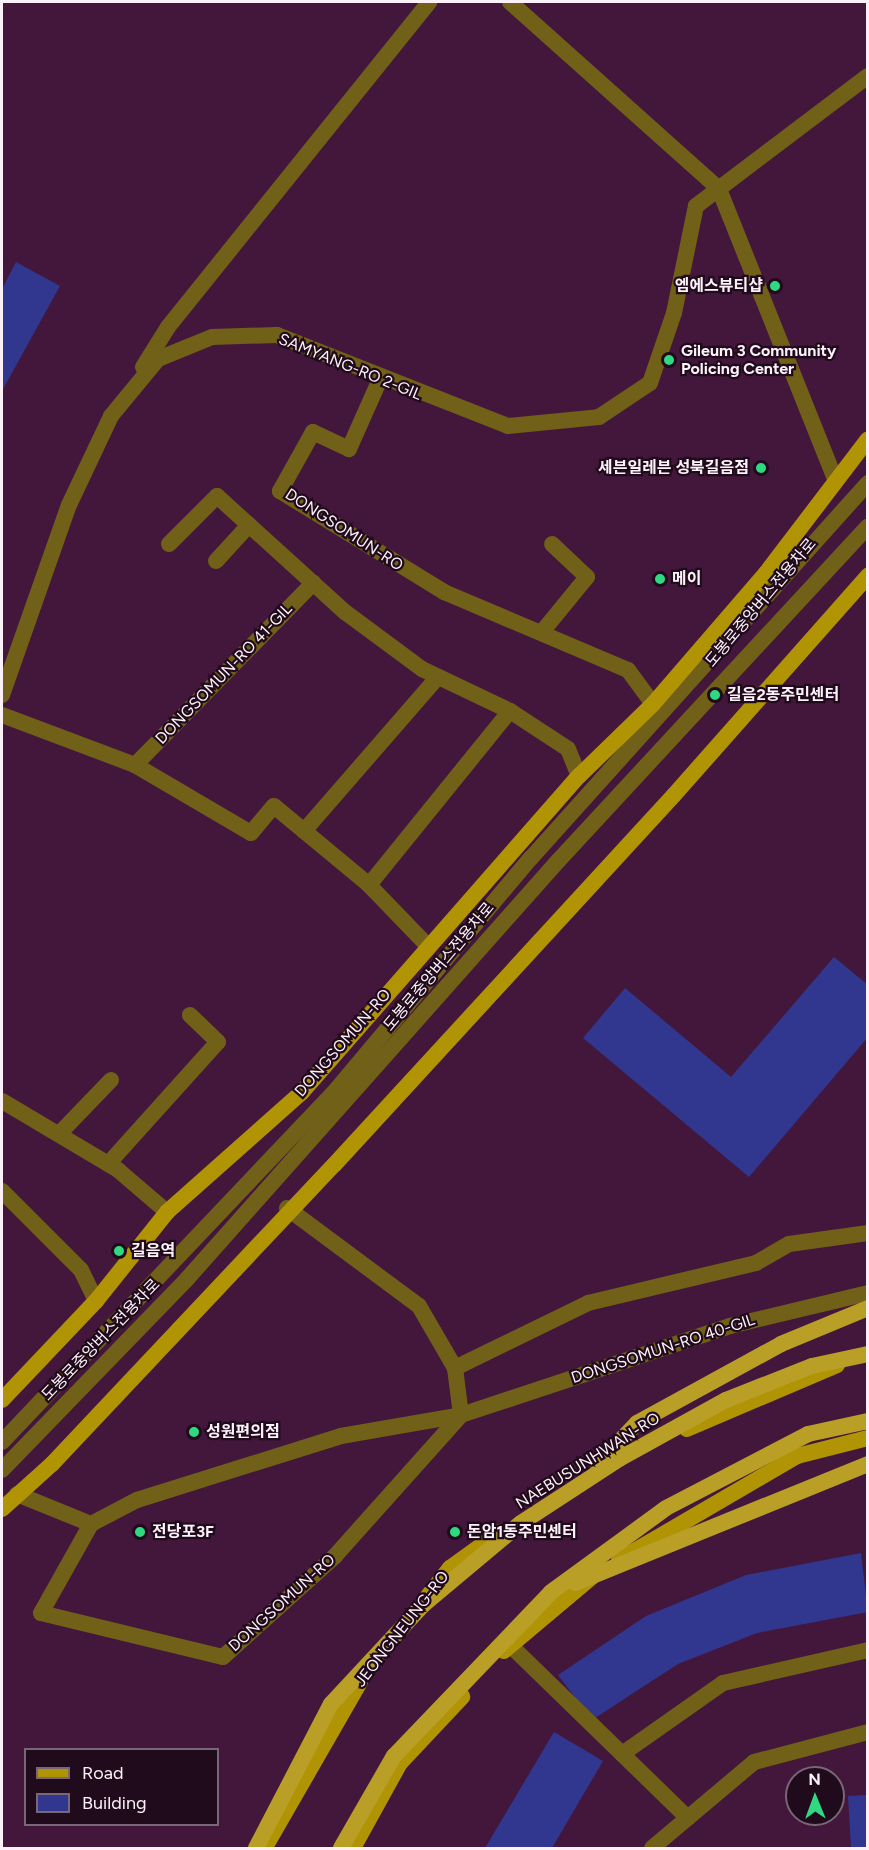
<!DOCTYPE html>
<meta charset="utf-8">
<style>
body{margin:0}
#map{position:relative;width:869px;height:1850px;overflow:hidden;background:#43173b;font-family:Figtree,"Noto Sans KR",sans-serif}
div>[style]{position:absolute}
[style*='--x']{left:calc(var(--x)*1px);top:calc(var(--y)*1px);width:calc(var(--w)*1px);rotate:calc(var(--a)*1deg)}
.building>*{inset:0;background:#31368e}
.service>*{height:16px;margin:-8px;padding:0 8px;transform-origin:8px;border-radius:8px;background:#716017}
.minor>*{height:16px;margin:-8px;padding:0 8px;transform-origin:8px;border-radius:8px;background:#716017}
.primary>*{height:16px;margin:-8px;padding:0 8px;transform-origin:8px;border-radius:8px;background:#b19404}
.trunk>*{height:16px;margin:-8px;padding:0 8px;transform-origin:8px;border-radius:8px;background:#ba9f26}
.dots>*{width:16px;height:16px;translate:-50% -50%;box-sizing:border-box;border:3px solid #1f0b1b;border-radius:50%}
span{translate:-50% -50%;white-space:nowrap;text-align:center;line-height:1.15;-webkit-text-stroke:4.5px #1f0b1b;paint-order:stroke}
.poi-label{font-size:16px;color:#fdf1f9;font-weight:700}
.right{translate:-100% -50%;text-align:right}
.left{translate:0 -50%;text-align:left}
.street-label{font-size:16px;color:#fdf1f9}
.frame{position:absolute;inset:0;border:3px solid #fdf1f9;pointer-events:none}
.legend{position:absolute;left:24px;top:1748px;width:195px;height:78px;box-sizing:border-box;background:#1f0b1b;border:2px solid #786774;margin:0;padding:8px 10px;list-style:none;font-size:18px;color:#fdf1f9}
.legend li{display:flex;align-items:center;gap:12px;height:30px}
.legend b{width:30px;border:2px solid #786774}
.north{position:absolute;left:785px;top:1766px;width:60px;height:60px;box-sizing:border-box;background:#1f0b1b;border:2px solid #786774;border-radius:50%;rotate:359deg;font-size:16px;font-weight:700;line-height:24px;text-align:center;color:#fdf1f9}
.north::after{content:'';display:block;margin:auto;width:21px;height:27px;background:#31d882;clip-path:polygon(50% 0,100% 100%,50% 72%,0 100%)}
</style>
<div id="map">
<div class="building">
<i style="clip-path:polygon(16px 262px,60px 286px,2px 391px,2px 289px)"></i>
<i style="clip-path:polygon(834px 957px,868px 985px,868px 1037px,749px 1177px,583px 1038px,625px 988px,731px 1077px)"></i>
<i style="clip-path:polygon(861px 1553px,868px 1612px,757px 1633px,678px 1664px,592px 1720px,558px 1675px,646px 1616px,746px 1575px)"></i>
<i style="clip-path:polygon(554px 1732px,603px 1761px,552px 1848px,485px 1848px)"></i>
<i style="clip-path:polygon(868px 1795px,868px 1848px,851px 1848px,848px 1796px)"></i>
</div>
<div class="service">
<i style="--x:719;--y:189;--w:310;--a:68.2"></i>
<i style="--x:2;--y:1442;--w:485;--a:-46.5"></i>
<i style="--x:336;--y:1090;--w:303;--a:-50"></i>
<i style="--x:531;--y:858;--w:504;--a:-48.06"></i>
<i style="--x:2;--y:1470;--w:266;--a:-45.9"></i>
<i style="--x:187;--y:1279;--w:559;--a:-48.41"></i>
<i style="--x:558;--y:861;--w:456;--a:-47.2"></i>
<i style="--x:17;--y:1494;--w:80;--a:22.1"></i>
<i style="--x:91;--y:1524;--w:52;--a:-27.6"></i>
<i style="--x:137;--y:1500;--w:214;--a:-17.4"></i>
<i style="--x:341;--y:1436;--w:122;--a:-9.9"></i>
<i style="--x:461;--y:1415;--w:47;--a:-97.3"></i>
<i style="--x:455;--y:1368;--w:148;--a:-26"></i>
<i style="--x:588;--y:1303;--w:173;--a:-13.4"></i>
<i style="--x:756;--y:1263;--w:38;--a:-30"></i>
<i style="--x:789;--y:1244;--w:80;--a:-7.9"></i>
<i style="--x:91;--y:1524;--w:102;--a:119.3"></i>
<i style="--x:41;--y:1613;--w:187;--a:13.6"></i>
<i style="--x:223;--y:1657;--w:151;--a:-42"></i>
<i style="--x:335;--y:1556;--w:189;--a:-48.2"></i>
<i style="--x:622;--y:1754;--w:123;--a:-35.1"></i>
<i style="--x:723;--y:1683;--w:149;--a:-12.8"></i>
</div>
<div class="minor">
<i style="--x:510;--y:2;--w:280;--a:41.8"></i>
<i style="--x:143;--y:367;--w:47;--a:-58"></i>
<i style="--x:168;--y:327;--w:417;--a:-51.2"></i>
<i style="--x:381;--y:377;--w:79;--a:114"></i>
<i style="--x:349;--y:449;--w:40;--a:-155"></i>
<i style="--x:313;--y:432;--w:68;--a:119.2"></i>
<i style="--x:280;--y:491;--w:193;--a:31.6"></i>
<i style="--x:444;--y:592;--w:200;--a:23"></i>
<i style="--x:628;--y:670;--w:42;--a:53.7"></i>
<i style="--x:169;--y:544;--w:68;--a:-45"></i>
<i style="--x:217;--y:496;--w:173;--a:42.2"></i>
<i style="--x:345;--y:612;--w:96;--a:36.5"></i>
<i style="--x:422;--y:669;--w:98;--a:25.5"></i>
<i style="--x:510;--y:711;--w:69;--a:33.2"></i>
<i style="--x:568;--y:749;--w:29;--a:68"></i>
<i style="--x:216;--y:561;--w:49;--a:-47.5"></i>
<i style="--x:542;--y:632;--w:71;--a:-50.7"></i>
<i style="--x:587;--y:577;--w:48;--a:-136.7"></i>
<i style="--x:2;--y:695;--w:201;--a:-70.6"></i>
<i style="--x:69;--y:505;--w:98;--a:-64.7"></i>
<i style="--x:111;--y:416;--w:74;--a:-50.5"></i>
<i style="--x:158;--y:359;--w:58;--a:-22.2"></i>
<i style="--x:212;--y:337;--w:65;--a:-1.8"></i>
<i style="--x:277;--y:335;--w:248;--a:21.5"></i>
<i style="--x:508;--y:426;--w:91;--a:-5.6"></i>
<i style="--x:599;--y:417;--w:61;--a:-33.7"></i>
<i style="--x:650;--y:383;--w:74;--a:-71.1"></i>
<i style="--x:674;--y:313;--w:109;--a:-78.4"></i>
<i style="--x:696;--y:206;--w:216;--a:-37.1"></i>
<i style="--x:2;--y:715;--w:142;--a:20.6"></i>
<i style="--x:135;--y:765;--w:134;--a:30.4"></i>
<i style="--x:251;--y:833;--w:35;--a:-50"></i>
<i style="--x:274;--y:806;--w:124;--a:39.7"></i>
<i style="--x:369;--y:885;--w:83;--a:46"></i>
<i style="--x:135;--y:765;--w:255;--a:-45.6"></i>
<i style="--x:304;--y:831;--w:204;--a:-49"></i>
<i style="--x:369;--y:885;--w:224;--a:-51"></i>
<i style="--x:2;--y:1101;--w:135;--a:30.7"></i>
<i style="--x:118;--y:1170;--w:65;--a:40.6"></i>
<i style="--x:59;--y:1134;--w:75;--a:-46.1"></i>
<i style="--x:108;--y:1164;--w:164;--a:-48"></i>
<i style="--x:218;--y:1042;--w:39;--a:-136"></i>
<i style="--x:2;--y:1191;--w:112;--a:45"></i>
<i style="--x:81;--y:1270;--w:34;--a:64"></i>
<i style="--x:287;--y:1208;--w:164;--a:36.6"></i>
<i style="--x:419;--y:1306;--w:72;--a:59.9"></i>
<i style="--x:461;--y:1415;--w:283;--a:-18.3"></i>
<i style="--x:730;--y:1326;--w:142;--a:-13.4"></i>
<i style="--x:510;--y:1645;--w:248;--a:44.2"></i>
<i style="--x:652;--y:1848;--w:133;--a:-40.1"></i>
<i style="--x:754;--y:1762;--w:118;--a:-14.7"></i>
</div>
<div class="primary">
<i style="--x:2;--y:1400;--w:137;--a:-46.5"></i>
<i style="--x:96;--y:1301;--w:114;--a:-51.4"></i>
<i style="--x:167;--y:1212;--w:181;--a:-41.6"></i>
<i style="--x:302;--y:1092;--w:420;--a:-48.8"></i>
<i style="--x:579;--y:776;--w:103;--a:-44.2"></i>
<i style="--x:653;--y:704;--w:173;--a:-49.2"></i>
<i style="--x:766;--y:573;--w:168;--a:-52.7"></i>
<i style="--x:687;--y:1429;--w:163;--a:-23.1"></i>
<i style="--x:2;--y:1509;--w:67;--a:-42"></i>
<i style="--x:52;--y:1464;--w:411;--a:-46.7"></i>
<i style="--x:334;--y:1165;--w:502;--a:-47.42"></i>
<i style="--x:674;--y:795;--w:293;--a:-48.5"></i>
<i style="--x:619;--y:1560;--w:206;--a:-30.3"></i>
<i style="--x:797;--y:1456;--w:73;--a:-14.2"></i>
<i style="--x:428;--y:1596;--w:36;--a:-52"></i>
<i style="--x:450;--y:1568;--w:62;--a:-35.8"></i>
<i style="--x:504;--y:1651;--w:115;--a:-40.1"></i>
<i style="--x:268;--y:1842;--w:185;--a:-60.1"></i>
<i style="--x:353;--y:1848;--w:97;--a:-61.1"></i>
<i style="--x:400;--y:1763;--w:91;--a:-46.8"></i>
</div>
<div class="trunk">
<i style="--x:598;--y:1464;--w:57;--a:-46.4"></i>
<i style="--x:637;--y:1423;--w:164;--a:-28.7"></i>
<i style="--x:781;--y:1344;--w:94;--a:-22.5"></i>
<i style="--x:575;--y:1583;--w:316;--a:-22.1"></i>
<i style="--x:256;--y:1848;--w:162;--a:-62.5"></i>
<i style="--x:331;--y:1704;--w:137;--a:-47.1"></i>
<i style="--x:424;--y:1604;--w:126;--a:-39.9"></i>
<i style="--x:521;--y:1523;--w:117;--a:-33.1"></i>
<i style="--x:619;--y:1459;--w:122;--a:-28.9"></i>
<i style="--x:726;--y:1400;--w:92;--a:-21.6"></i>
<i style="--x:812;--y:1366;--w:57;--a:-12.1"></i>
<i style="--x:341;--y:1848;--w:106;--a:-60.1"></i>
<i style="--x:394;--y:1756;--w:227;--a:-46.2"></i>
<i style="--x:551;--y:1592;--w:142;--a:-36.1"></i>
<i style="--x:666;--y:1508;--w:160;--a:-27.5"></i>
<i style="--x:808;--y:1434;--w:61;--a:-12.2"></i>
</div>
<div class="dots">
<i style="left:775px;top:286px;background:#31d882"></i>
<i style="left:669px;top:360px;background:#31d882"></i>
<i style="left:761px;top:468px;background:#31d882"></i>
<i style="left:660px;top:579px;background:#31d882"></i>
<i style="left:715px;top:695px;background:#31d882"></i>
<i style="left:119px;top:1251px;background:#31d882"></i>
<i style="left:194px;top:1432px;background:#31d882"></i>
<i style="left:140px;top:1532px;background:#31d882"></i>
<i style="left:455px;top:1532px;background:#31d882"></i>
</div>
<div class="poi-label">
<span class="right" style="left:763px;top:286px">엠에스뷰티샵</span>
<span class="left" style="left:681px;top:360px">Gileum 3 Community<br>Policing Center</span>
<span class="right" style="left:749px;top:468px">세븐일레븐 성북길음점</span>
<span class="left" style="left:672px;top:579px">메이</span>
<span class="left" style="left:727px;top:695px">길음2동주민센터</span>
<span class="left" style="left:131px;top:1251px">길음역</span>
<span class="left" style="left:206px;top:1432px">성원편의점</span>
<span class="left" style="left:152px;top:1532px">전당포3F</span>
<span class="left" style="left:467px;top:1532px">돈암1동주민센터</span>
</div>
<div class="street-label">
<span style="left:350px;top:367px;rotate:22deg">SAMYANG-RO 2-GIL</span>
<span style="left:344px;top:530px;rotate:33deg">DONGSOMUN-RO</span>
<span style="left:761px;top:603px;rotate:-50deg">도봉로중앙버스전용차로</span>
<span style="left:224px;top:674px;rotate:-46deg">DONGSOMUN-RO 41-GIL</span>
<span style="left:439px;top:967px;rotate:-50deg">도봉로중앙버스전용차로</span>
<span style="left:343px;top:1043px;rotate:-49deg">DONGSOMUN-RO</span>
<span style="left:101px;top:1340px;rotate:-46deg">도봉로중앙버스전용차로</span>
<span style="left:663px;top:1349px;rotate:-18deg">DONGSOMUN-RO 40-GIL</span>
<span style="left:588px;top:1461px;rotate:-32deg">NAEBUSUNHWAN-RO</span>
<span style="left:282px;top:1603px;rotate:-42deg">DONGSOMUN-RO</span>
<span style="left:402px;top:1629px;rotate:-52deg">JEONGNEUNG-RO</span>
</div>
<div class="frame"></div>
<ul class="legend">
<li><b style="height:8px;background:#b19404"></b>Road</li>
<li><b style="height:16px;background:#31368e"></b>Building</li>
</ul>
<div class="north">N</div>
</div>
